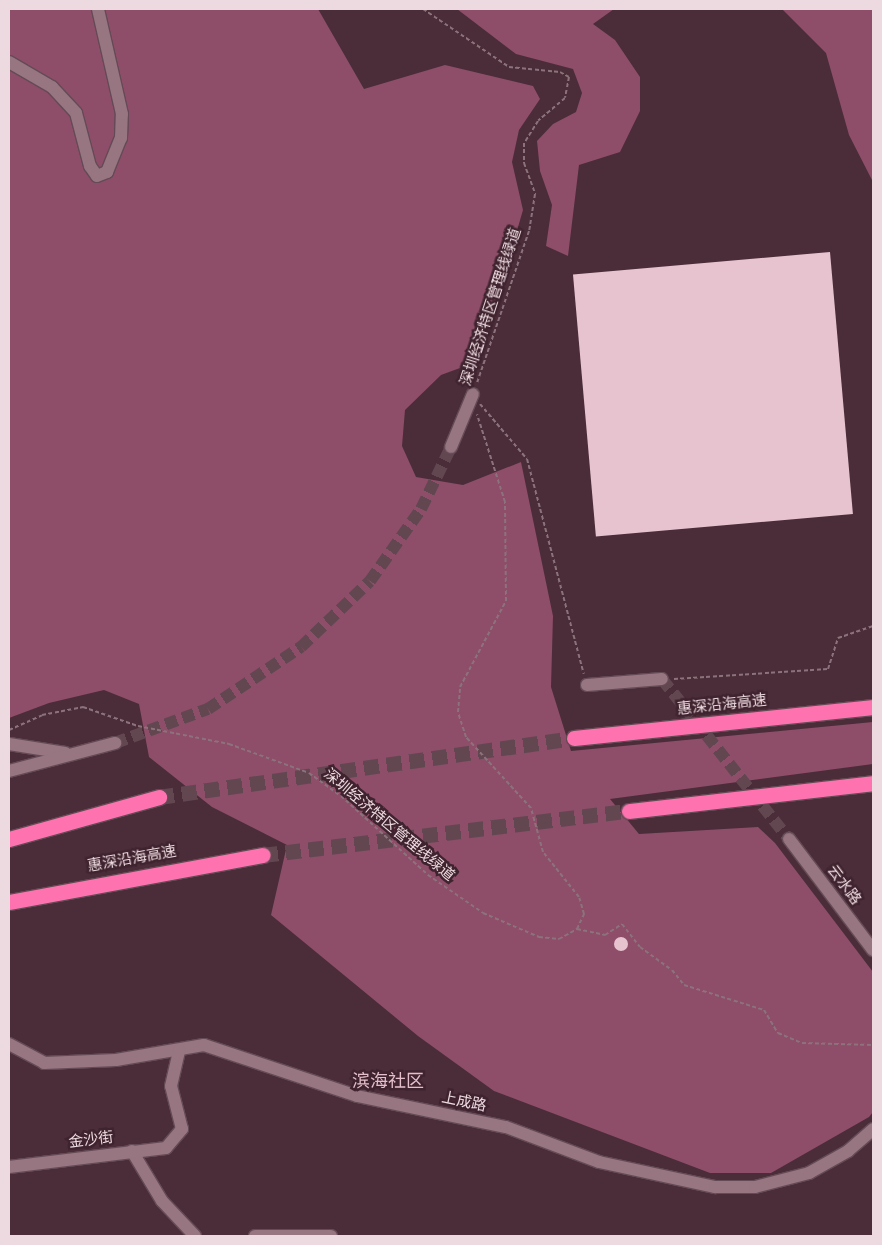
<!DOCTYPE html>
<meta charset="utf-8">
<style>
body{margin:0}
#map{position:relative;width:882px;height:1245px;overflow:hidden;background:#4a2d38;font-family:"Source Sans 3","Noto Sans SC",sans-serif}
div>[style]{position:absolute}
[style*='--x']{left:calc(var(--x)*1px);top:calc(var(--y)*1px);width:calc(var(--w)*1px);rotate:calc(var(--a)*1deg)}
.forest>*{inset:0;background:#8e4d68}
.building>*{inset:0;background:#e7c2cf;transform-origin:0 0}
.round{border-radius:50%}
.minor-tunnel>*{height:12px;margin-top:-6px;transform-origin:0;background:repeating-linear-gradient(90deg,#624751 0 12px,transparent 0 18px)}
.highway-tunnel>*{height:15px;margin-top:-7.5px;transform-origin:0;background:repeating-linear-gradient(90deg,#624751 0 15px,transparent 0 23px)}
.path>*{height:2px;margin-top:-1px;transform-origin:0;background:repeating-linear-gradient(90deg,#8b727b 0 4px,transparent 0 6.5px)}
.roads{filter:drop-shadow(1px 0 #644b55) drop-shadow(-1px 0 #644b55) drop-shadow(0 1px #644b55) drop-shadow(0 -1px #644b55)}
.minor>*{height:12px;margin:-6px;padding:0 6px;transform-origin:6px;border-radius:6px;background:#977581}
.highway>*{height:15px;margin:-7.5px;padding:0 7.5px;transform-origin:7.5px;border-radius:7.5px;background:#fe73af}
span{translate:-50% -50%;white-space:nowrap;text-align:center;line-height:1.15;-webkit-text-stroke:5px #3f232e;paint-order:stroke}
.street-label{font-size:15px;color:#eddae0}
.quarter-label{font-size:18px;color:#e3becb}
.frame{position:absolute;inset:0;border:10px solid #eddae0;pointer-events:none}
</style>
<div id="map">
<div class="forest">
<i style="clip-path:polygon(9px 9px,318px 9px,364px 89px,445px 65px,533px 86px,540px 99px,519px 130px,512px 162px,523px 210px,479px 361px,441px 375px,405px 410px,402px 446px,416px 477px,463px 485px,521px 462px,553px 616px,551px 687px,571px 751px,873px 722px,873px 764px,610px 799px,639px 834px,758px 827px,775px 843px,873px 972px,873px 1112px,869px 1117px,771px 1173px,710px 1173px,494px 1091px,418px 1036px,271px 915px,287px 845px,212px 807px,149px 757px,139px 704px,104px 690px,49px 703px,9px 718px)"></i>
<i style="clip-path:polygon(457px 9px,614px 9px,593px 24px,615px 40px,640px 77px,640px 111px,620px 152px,579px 165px,568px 256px,546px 246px,552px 205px,540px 171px,537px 141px,553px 124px,576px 112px,582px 93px,573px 69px,516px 54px)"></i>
<i style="clip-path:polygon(782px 9px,873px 9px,873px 182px,849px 135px,826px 53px)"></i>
</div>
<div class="building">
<i style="left:830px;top:252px;width:263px;height:258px;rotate:85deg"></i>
<i class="round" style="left:614px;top:937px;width:14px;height:14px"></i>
</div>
<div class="minor-tunnel">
<i style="--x:662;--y:679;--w:204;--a:51.6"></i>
<i style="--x:115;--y:743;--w:99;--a:-20.1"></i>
<i style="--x:208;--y:709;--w:112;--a:-33.7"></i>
<i style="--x:301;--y:647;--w:95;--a:-43.7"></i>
<i style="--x:370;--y:581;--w:88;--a:-54.7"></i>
<i style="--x:421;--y:509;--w:69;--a:-64.2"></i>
</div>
<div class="highway-tunnel">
<i style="--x:159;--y:797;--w:419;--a:-8.1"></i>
<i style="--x:263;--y:855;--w:369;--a:-6.9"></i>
</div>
<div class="path">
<i style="--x:423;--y:9;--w:104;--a:34"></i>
<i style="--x:509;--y:67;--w:51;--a:5.6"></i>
<i style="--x:560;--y:72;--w:10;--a:29"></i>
<i style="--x:569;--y:77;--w:21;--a:101"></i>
<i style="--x:565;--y:98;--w:35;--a:140"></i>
<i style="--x:538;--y:121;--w:26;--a:122"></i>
<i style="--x:524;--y:143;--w:20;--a:90"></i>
<i style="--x:524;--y:163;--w:33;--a:70"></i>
<i style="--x:535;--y:194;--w:37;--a:99"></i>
<i style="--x:529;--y:231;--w:161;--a:108.9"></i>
<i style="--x:480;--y:404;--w:72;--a:49.5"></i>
<i style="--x:527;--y:459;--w:222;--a:75.2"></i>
<i style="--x:674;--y:679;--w:154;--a:-3.7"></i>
<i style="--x:828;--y:669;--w:33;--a:-72"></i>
<i style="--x:838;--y:638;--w:37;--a:-19"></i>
<i style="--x:9;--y:730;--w:36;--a:-24"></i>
<i style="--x:42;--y:715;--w:42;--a:-11"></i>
<i style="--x:83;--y:707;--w:58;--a:19.1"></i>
<i style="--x:138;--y:726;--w:93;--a:11.2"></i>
<i style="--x:229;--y:744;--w:85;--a:19.9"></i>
<i style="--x:309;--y:773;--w:39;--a:36"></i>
<i style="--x:341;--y:796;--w:118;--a:42.2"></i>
<i style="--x:428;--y:875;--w:67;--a:34.6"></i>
<i style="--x:483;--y:913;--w:61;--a:23.2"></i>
<i style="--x:539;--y:937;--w:20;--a:6"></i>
<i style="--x:559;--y:939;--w:21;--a:-29"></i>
<i style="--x:577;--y:929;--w:17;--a:-65"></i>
<i style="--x:584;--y:914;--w:18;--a:-106"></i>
<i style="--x:579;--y:897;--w:58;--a:-128.7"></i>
<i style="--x:543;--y:852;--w:46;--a:-105.3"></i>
<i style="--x:531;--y:808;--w:96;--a:-132.5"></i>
<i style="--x:466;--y:737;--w:26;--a:-108"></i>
<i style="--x:458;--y:712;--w:25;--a:-85"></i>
<i style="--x:460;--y:687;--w:98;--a:-61.9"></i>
<i style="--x:506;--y:601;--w:99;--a:-90.6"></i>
<i style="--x:505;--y:502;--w:92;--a:-107.7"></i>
<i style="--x:577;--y:929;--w:29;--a:12"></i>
<i style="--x:605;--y:935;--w:20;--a:-33"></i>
<i style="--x:622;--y:924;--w:29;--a:52"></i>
<i style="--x:640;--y:947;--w:39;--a:36"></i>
<i style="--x:672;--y:970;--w:19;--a:51"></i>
<i style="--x:684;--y:985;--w:84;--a:17.4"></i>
<i style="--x:764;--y:1010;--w:27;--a:59"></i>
<i style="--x:778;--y:1033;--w:26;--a:23"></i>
<i style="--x:802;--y:1043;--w:71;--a:1.6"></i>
</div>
<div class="roads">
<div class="minor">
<i style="--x:9;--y:62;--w:50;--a:30.2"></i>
<i style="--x:52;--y:87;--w:35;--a:47"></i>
<i style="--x:76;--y:113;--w:55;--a:75.2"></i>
<i style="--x:90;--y:166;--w:12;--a:55"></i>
<i style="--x:97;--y:176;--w:11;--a:-22"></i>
<i style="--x:107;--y:172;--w:37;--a:-68"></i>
<i style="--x:121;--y:138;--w:24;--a:-88"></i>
<i style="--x:122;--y:114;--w:108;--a:-102.9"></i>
<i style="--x:451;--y:447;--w:57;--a:-67.5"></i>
<i style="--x:587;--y:685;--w:75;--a:-4.6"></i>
<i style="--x:9;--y:744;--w:57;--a:9.1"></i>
<i style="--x:9;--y:771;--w:110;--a:-14.8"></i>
<i style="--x:789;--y:839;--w:139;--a:52.9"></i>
<i style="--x:9;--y:1044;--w:40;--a:28"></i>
<i style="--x:44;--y:1063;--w:72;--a:-2.4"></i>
<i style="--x:116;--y:1060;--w:89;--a:-9.7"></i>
<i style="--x:204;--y:1045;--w:161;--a:18.4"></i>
<i style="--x:357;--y:1096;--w:152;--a:11.8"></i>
<i style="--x:506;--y:1127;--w:99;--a:20.6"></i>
<i style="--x:599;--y:1162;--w:119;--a:12.2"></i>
<i style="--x:715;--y:1187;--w:40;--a:0"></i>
<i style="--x:755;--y:1187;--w:56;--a:-14.5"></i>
<i style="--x:809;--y:1173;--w:45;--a:-29.4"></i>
<i style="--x:848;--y:1151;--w:33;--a:-41"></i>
<i style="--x:132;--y:1151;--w:58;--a:59"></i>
<i style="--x:162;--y:1201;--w:48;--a:46.7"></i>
<i style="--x:9;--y:1167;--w:158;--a:-6.9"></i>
<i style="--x:166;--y:1148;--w:25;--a:-50"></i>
<i style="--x:182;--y:1129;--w:44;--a:-104.3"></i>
<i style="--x:171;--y:1086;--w:37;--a:-77"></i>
<i style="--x:255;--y:1236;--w:76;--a:0"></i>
</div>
<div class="highway">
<i style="--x:574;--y:738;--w:301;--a:-5.9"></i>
<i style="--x:629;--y:811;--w:246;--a:-6.5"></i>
<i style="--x:9;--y:839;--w:156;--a:-15.6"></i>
<i style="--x:9;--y:902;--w:258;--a:-10.5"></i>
</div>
</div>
<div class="street-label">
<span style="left:491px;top:307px;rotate:-72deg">深圳经济特区管理线绿道</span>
<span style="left:722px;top:705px;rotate:-6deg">惠深沿海高速</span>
<span style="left:389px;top:825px;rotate:40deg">深圳经济特区管理线绿道</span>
<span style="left:132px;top:859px;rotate:-10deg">惠深沿海高速</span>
<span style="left:844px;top:885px;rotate:53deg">云水路</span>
<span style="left:464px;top:1102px;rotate:12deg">上成路</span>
<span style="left:91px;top:1140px;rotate:-7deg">金沙街</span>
</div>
<div class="quarter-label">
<span style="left:388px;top:1082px">滨海社区</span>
</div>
<div class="frame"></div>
</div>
